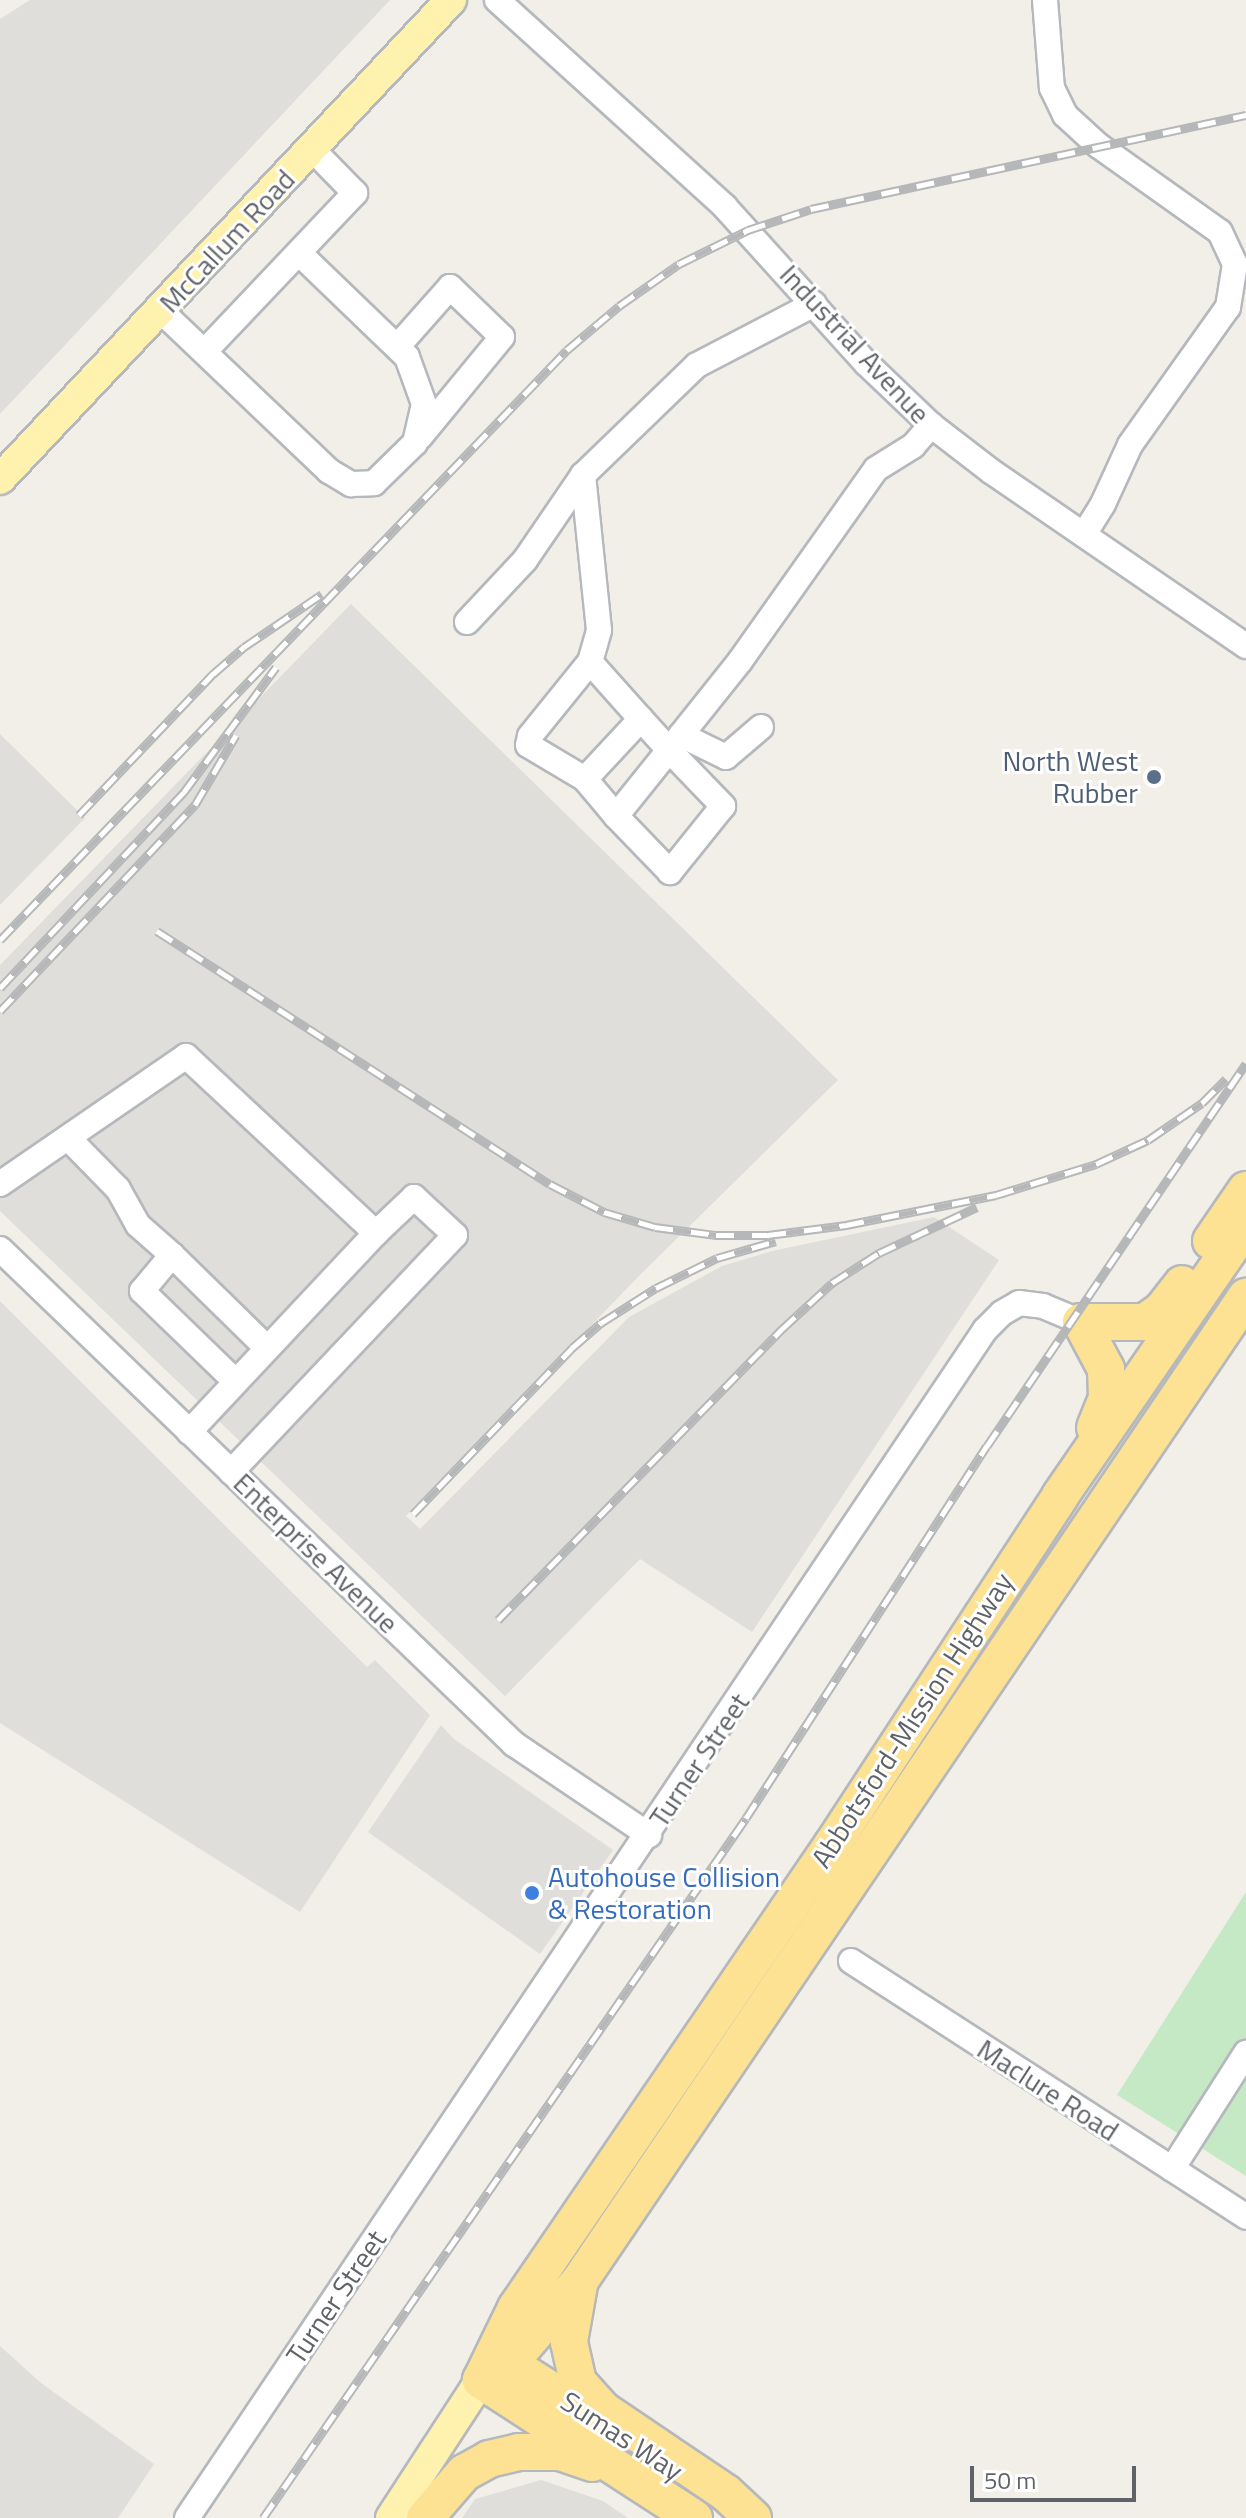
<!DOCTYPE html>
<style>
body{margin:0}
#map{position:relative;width:1246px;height:2518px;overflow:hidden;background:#f1efe8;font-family:"Titillium Web",sans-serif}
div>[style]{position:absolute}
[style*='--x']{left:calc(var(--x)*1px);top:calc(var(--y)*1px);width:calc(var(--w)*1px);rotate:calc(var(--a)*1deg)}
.industrial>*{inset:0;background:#e0deda}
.green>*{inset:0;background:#c5e8c5}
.roads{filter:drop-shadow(2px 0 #b5b8bc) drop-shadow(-2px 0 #b5b8bc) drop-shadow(0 2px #b5b8bc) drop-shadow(0 -2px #b5b8bc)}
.minor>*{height:24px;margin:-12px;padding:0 12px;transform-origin:12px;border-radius:12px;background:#fff}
.major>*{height:30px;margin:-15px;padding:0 15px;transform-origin:15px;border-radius:15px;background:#fff2af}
.highway>*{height:36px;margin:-18px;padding:0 18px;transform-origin:18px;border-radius:18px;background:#fde293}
.rail>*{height:9px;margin-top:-4.5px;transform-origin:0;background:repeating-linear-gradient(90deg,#fff 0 18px,#b6b7b8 0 36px);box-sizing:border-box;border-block:2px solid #b6b7b8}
.dots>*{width:22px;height:22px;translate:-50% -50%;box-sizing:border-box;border:4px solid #fff;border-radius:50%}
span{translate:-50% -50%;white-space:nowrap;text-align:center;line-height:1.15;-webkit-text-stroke:6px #fff;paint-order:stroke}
.street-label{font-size:28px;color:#5f6368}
.service-label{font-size:28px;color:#4e5e75}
.right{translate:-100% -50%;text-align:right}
.shop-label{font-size:28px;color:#366cbe}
.left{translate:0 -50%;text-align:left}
.scale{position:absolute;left:970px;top:2466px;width:166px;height:36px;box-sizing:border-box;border:4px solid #5f6368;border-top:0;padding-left:10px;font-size:24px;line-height:28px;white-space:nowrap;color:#5f6368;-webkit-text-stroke:6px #fff;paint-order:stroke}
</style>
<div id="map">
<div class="industrial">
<i style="clip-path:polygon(30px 0,390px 0,0 414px,0 19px)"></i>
<i style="clip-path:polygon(351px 604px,838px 1080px,641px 1274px,406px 1516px,420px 1529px,629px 1317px,722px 1266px,772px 1251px,934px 1217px,999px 1260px,752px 1632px,640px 1559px,505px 1696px,0 1211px,0 965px)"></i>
<i style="clip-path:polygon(0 734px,85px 818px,0 905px)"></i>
<i style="clip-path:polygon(0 1301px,367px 1667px,375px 1660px,430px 1715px,300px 1912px,0 1723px)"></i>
<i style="clip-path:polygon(441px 1725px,454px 1739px,613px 1850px,540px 1954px,368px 1832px)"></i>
<i style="clip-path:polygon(0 2346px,41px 2383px,154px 2464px,118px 2518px,0 2518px)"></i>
<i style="clip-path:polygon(541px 2480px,603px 2501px,628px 2518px,462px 2518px,475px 2499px)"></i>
</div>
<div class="green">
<i style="clip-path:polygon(1246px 1892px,1246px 2176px,1117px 2095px)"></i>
</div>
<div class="roads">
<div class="minor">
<i style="--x:497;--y:0;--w:308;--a:42.2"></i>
<i style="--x:725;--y:207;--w:210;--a:47.9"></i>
<i style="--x:866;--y:363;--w:90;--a:43.6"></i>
<i style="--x:931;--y:425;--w:77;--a:37.6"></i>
<i style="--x:992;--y:472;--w:308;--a:34.4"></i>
<i style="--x:1045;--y:0;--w:88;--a:85.5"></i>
<i style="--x:1052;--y:88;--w:30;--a:64"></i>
<i style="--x:1065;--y:115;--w:46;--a:42.4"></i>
<i style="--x:1099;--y:146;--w:148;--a:35.4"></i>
<i style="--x:1220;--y:232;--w:35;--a:65"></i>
<i style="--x:1235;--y:264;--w:44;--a:99.2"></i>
<i style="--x:1228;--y:307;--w:169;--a:125.4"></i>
<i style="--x:1130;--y:445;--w:65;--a:114.6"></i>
<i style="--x:1103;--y:504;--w:36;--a:122"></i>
<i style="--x:161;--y:311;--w:232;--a:43.6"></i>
<i style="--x:329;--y:471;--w:26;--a:31"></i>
<i style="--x:351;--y:484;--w:23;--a:-2"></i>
<i style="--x:374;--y:483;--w:57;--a:-44.3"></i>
<i style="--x:415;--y:443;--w:40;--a:-77"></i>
<i style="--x:424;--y:404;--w:50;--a:-109.9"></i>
<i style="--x:407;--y:357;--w:150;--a:-136.1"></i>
<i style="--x:397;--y:347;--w:80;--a:-48.5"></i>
<i style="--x:450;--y:287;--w:72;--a:43.9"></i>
<i style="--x:502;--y:337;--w:129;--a:129.4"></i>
<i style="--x:205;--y:351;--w:218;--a:-46.5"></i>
<i style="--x:355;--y:193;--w:62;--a:-134.3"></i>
<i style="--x:467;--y:622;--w:85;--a:-46.9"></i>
<i style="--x:525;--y:560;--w:103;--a:-55.7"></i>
<i style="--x:590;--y:662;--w:33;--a:-74"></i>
<i style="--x:599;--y:630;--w:156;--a:-95.9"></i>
<i style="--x:583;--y:475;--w:158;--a:-44"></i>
<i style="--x:697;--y:365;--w:132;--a:-27.5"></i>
<i style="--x:681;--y:735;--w:50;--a:26.1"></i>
<i style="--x:726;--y:757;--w:46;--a:-40.6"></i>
<i style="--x:585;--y:779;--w:66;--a:-149.2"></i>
<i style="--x:528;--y:745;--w:9;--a:-77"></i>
<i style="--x:530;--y:736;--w:95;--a:-51"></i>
<i style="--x:590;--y:662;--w:76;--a:48.2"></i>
<i style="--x:616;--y:816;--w:48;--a:-130"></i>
<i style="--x:585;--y:779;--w:82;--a:-47"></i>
<i style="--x:641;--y:719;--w:42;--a:47.9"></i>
<i style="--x:669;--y:750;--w:78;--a:46"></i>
<i style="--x:723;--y:806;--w:85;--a:128.8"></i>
<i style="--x:670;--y:872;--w:78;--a:-134"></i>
<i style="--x:616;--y:816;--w:85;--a:-51.2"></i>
<i style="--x:669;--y:750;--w:19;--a:-51"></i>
<i style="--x:681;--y:735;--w:95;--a:-51.4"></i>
<i style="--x:740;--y:661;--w:235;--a:-54.7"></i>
<i style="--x:876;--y:469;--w:44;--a:-31.9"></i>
<i style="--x:913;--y:446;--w:28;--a:-49"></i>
<i style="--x:69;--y:1139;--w:70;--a:45.6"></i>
<i style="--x:118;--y:1189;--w:41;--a:60.9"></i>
<i style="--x:138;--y:1225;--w:45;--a:41.4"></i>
<i style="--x:0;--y:1184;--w:226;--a:-34.5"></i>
<i style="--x:186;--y:1056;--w:260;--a:43"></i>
<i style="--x:376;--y:1233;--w:273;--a:133.2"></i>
<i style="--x:0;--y:1249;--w:714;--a:43.92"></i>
<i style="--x:514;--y:1744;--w:163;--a:34"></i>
<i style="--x:236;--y:1382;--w:131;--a:-135.9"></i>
<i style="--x:142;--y:1291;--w:47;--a:-50.2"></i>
<i style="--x:172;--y:1255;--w:133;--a:44.4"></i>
<i style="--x:231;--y:1472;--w:326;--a:-46.6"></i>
<i style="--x:455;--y:1235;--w:56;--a:-137.2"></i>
<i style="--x:414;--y:1197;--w:52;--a:136.5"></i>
<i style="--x:851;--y:1961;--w:471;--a:32.9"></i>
<i style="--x:1172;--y:2169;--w:138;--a:-57.5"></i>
<i style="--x:187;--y:2518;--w:1431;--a:-56.11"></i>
<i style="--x:985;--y:1330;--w:24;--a:-45"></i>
<i style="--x:1002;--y:1313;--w:20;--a:-30"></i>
<i style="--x:1019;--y:1303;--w:24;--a:7"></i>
<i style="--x:1043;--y:1306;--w:41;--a:22.8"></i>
</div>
<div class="major">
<i style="--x:0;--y:479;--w:658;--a:-46.72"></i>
<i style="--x:391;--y:2518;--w:165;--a:-56.9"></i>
</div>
<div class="highway">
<i style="--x:1211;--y:1241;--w:62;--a:-55.5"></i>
<i style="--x:1081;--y:1322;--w:64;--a:0"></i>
<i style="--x:1145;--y:1322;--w:19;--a:-35"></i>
<i style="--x:1161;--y:1311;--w:34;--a:-52"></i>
<i style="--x:1081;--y:1322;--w:53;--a:62"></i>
<i style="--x:1106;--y:1369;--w:29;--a:88"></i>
<i style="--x:1107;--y:1398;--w:32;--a:112"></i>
<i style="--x:579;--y:2285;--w:58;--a:100"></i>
<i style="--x:569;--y:2342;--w:41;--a:77.3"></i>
<i style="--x:578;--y:2382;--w:38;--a:48"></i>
<i style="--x:603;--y:2410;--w:148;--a:34"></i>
<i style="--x:726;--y:2493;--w:37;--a:43"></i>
<i style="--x:494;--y:2354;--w:123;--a:32.4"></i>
<i style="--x:494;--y:2381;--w:130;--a:-49.4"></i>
<i style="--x:579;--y:2282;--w:1190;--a:-55.9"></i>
<i style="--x:425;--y:2518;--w:60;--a:-49.1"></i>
<i style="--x:464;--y:2473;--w:29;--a:-29"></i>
<i style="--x:489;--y:2459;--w:31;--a:-13"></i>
<i style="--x:519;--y:2452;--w:41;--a:0"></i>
<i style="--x:560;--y:2452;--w:34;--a:19"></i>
<i style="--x:694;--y:2518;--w:254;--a:-147.1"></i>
<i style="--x:481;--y:2380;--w:80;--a:-64.1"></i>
<i style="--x:516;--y:2308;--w:561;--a:-55.69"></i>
<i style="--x:832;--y:1845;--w:417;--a:-56.8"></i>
<i style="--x:1060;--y:1496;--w:329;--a:-55.5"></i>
</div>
</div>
<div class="rail">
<i style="--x:79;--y:815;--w:195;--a:-46.5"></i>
<i style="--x:213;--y:674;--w:41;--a:-41.1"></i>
<i style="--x:244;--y:647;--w:94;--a:-34.2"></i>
<i style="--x:157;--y:931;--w:467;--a:32.8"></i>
<i style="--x:550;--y:1184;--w:61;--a:27.4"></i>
<i style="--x:604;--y:1212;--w:53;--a:16.4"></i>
<i style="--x:655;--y:1227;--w:62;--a:7.5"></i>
<i style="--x:716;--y:1235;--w:52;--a:0"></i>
<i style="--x:768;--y:1235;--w:79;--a:-7.3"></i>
<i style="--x:846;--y:1225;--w:153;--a:-11.3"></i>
<i style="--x:996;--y:1195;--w:105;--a:-17.2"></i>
<i style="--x:1096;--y:1164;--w:57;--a:-24.8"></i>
<i style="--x:1148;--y:1140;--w:65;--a:-34.4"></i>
<i style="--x:1202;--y:1103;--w:34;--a:-45"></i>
<i style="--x:0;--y:940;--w:818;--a:-46.14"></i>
<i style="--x:567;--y:350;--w:68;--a:-40.2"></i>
<i style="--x:619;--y:306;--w:73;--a:-35"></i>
<i style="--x:679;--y:264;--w:77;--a:-26.2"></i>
<i style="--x:748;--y:230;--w:66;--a:-18.4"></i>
<i style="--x:811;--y:209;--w:445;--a:-12.2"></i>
<i style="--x:0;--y:988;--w:269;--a:-46.8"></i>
<i style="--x:184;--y:792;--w:155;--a:-53.6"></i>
<i style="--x:0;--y:1011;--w:284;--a:-46.6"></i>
<i style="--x:195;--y:805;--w:81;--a:-59.6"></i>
<i style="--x:413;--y:1514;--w:230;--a:-46.2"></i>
<i style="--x:572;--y:1348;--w:38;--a:-41"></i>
<i style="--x:601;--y:1323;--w:65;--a:-32.5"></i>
<i style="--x:656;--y:1288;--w:68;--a:-26.2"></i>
<i style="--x:717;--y:1258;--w:61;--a:-16.1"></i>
<i style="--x:498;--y:1620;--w:407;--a:-45.7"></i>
<i style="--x:782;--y:1329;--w:68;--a:-42.6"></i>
<i style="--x:832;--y:1283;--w:56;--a:-32.6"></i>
<i style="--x:879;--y:1253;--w:108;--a:-25.1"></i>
<i style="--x:263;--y:2518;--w:850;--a:-55.39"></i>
<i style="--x:746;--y:1818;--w:443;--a:-57.1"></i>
<i style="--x:987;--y:1446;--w:462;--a:-55.9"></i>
</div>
<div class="dots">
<i style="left:1154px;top:777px;background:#5c6f8a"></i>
<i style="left:532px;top:1893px;background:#3f7fe0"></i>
</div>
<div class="street-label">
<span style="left:227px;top:241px;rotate:-47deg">McCallum Road</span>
<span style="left:855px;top:344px;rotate:47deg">Industrial Avenue</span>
<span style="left:316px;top:1553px;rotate:44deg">Enterprise Avenue</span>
<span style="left:912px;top:1720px;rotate:-57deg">Abbotsford-Mission Highway</span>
<span style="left:699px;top:1760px;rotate:-56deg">Turner Street</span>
<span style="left:1048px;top:2090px;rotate:33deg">Maclure Road</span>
<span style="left:336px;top:2297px;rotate:-56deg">Turner Street</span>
<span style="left:622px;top:2436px;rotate:33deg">Sumas Way</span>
</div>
<div class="service-label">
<span class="right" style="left:1138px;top:777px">North West<br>Rubber</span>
</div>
<div class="shop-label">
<span class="left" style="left:548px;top:1893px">Autohouse Collision<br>&amp; Restoration</span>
</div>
<div class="scale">50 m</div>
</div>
